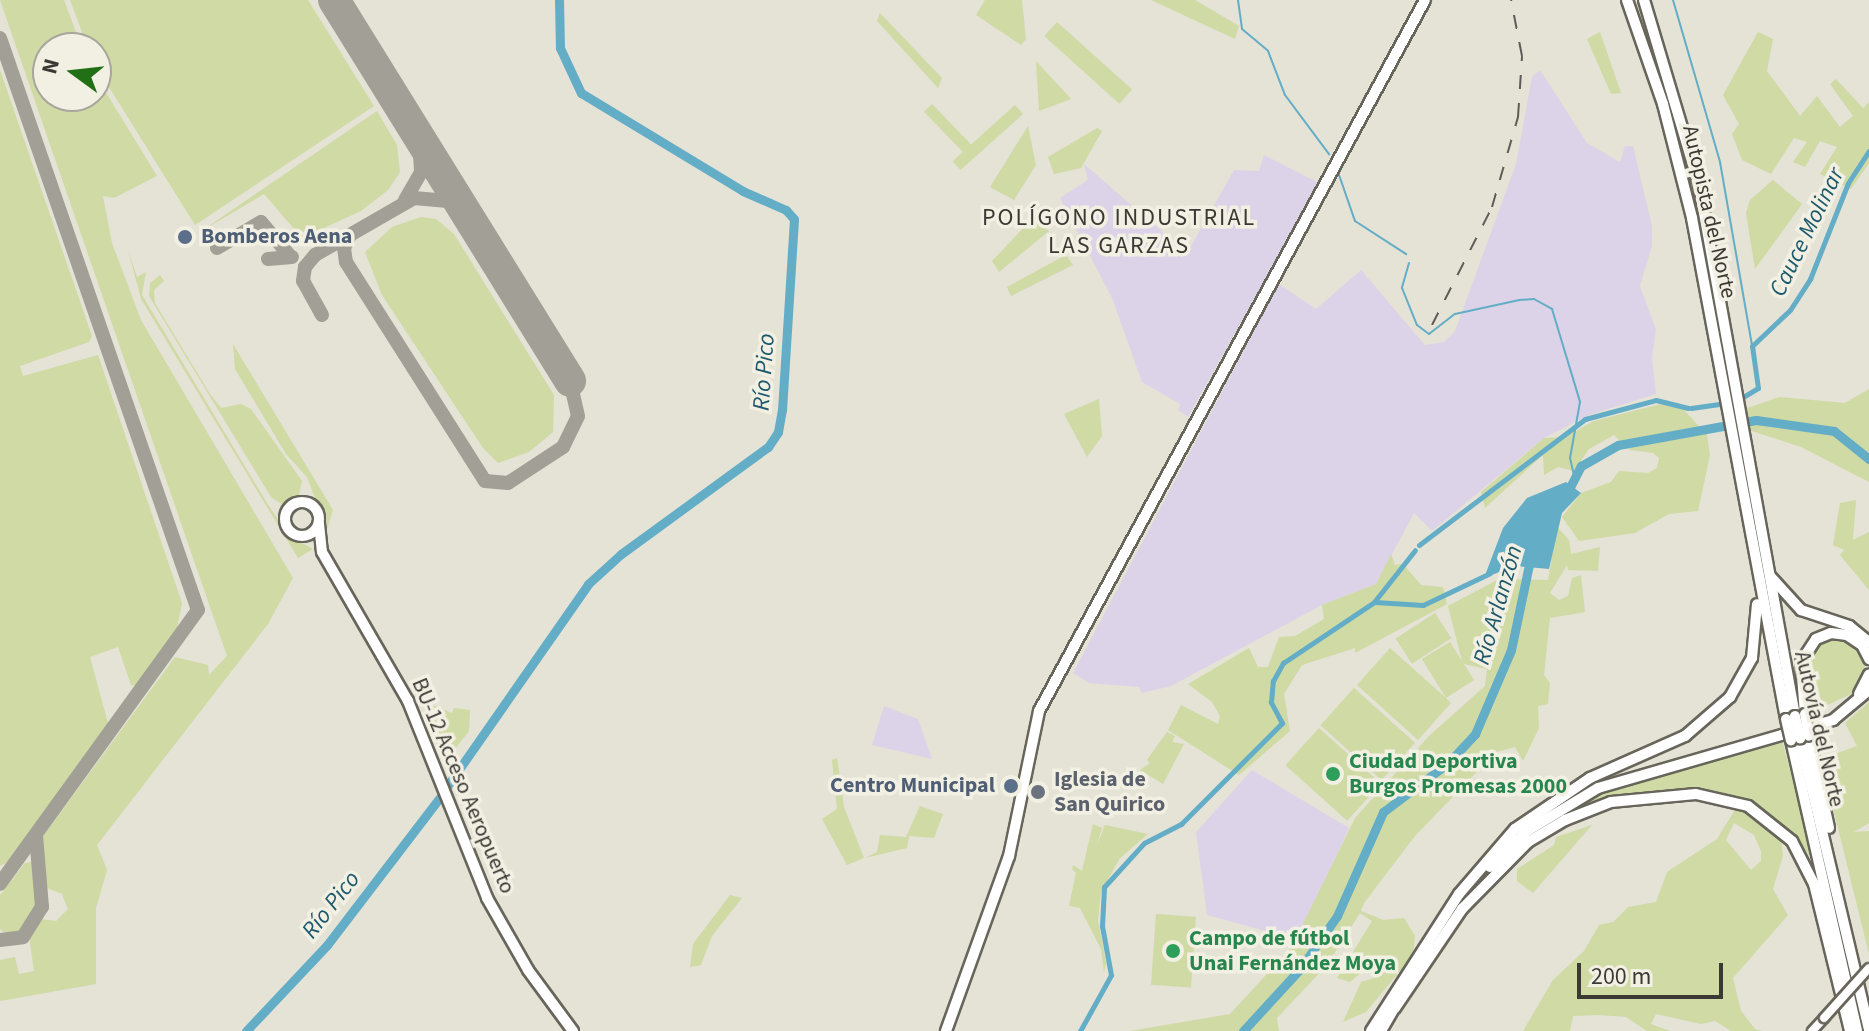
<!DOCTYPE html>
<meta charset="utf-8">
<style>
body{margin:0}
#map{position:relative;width:1869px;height:1031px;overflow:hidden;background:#e5e2d6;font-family:"Source Sans 3",sans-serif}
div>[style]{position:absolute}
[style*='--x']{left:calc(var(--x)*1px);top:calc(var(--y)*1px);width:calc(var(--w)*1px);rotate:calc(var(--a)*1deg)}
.industrial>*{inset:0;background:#ddd3e8}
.green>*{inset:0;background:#cfdaa4;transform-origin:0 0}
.water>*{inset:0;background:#63adc7}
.stream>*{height:2px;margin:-1px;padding:0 1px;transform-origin:1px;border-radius:1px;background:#63adc7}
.canal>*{height:5px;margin:-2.5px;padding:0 2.5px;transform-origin:2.5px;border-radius:2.5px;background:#63adc7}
.river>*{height:9px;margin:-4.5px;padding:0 4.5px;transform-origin:4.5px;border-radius:4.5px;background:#63adc7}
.taxiway>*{height:14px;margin:-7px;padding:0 7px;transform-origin:7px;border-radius:7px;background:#a19f96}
.runway>*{height:32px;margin:-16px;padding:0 16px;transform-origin:16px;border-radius:16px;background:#a19f96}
.roads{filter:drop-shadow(2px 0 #68655b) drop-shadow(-2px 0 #68655b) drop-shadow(0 2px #68655b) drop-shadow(0 -2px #68655b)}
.secondary>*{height:8px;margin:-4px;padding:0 4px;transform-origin:4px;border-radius:4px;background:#fff}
.highway>*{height:10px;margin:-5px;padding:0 5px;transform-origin:5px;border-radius:5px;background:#fff}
.highway>.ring{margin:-5px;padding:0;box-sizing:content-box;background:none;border:10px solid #fff;border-radius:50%}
.rail>*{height:2px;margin-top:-1px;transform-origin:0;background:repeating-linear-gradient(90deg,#5d5c56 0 14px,transparent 0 28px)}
.bridges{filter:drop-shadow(2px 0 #68655b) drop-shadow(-2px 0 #68655b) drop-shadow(0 2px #68655b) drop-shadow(0 -2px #68655b)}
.secondary-bridge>*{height:8px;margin:-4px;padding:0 4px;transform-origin:4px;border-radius:4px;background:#fff}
.highway-bridge>*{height:10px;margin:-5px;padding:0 5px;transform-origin:5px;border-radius:5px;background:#fff}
.dots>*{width:22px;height:22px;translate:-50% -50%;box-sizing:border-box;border:4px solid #f2efe3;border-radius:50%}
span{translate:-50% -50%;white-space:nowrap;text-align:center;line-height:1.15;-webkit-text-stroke:7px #f2efe3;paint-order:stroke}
.street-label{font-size:22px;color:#3a3934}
.service-label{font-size:22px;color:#4e5e75;font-weight:700}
.left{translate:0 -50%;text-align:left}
.right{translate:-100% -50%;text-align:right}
.leisure-label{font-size:22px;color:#27864d;font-weight:700}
.worship-label{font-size:22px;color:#5b616d;font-weight:700}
.neighbourhood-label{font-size:24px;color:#3a3934;letter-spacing:2px}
.water-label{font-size:24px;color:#1d596c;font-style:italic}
.north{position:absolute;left:32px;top:32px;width:80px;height:80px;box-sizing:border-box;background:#f2efe3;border:2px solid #a8a69d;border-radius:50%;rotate:285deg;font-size:22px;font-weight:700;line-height:32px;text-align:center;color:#3a3934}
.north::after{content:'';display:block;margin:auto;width:28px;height:36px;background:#227015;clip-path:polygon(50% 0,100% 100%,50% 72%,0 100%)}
.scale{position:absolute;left:1577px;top:963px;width:146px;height:36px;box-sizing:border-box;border:4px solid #3a3934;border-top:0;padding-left:10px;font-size:24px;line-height:28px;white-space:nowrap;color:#3a3934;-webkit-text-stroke:6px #f2efe3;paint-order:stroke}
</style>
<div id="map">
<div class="industrial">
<i style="clip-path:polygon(1540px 70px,1587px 143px,1620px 162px,1625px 146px,1633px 146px,1652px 226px,1652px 246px,1640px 286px,1656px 330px,1652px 357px,1656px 394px,1589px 415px,1544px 438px,1432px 531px,1414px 513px,1376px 584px,1322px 605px,1171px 686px,1142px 693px,1139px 687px,1089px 683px,1073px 673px,1279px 284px,1316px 309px,1361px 270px,1425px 345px,1444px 342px,1455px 331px,1516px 164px,1532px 77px)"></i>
<i style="clip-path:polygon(1264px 155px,1319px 183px,1188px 417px,1178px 410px,1180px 404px,1142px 382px,1112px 298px,1060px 198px,1088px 180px,1084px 164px,1187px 253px,1234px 170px,1259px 171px)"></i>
<i style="clip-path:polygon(884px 706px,918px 719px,932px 759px,872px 745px)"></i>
<i style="clip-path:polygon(1252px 770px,1349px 828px,1298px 940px,1207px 915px,1196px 832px)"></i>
</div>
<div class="green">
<i style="clip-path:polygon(0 0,64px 0,82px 48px,48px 48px,48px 96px,96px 96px,96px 76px,157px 176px,114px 198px,103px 196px,112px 243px,141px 320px,293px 578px,268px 624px,97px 845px,107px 870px,96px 908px,96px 984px,0 1001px,0 960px,15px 957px,19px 974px,34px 971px,29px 936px,41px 919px,56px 921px,68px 909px,62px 894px,47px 888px,41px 839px,175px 657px,208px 665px,209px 675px,227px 656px)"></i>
<i style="clip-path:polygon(70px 0,308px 0,374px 106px,195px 225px,99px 71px,96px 48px,88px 48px)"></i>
<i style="clip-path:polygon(985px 0,1022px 0,1026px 39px,1021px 45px,976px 15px)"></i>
<i style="clip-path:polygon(1151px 0,1195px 0,1239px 26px,1235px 39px)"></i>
<i style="clip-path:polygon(880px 13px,942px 78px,938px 88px,877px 21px)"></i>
<i style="left:1057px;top:22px;width:101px;height:19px;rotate:42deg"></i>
<i style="clip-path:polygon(1600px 32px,1621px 93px,1611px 94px,1587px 39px)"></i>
<i style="clip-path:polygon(1758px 32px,1773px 39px,1767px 71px,1800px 116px,1817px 96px,1840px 127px,1853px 116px,1830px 84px,1836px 79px,1863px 108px,1869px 102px,1869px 163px,1851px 189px,1820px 174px,1837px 147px,1820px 141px,1805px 167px,1793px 162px,1807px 142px,1794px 138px,1771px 174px,1742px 160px,1732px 134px,1739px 124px,1723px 95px)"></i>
<i style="clip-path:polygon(1036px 61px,1071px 99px,1039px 111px)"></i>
<i style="clip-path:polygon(0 70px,92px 336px,89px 342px,20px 366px,23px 376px,98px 355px,182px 603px,175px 638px,139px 687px,131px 685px,118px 647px,90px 657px,109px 727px,10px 861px,0 866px)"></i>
<i style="left:932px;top:104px;width:64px;height:11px;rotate:46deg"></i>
<i style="left:1015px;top:105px;width:12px;height:84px;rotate:48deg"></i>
<i style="clip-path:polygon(377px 111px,397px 145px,400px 172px,388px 190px,361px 211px,302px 238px,264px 194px,200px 232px)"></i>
<i style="clip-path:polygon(1028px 126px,1036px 165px,1014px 200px,990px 187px)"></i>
<i style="clip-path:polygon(1097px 128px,1102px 131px,1081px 168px,1054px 174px,1048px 157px)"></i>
<i style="clip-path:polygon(1773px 180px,1802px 204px,1755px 269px,1746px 213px,1750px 200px)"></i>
<i style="clip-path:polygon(421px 217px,436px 219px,454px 234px,554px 395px,553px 432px,529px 452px,498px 463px,483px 448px,382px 295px,365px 252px,392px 227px)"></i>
<i style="clip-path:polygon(1033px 218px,1049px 231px,999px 272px,992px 261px)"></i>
<i style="clip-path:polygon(128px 250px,137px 277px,146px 272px,142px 295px,267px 503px,289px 536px,313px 549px,298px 558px,141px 299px)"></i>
<i style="clip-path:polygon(1066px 255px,1073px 265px,1011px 296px,1007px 287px)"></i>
<i style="clip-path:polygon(160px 275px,164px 281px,154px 290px,155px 303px,210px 394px,221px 408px,241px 404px,251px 409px,302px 481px,298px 499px,283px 505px,271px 497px,149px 296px,150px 283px)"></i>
<i style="clip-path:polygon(233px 344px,333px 510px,323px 542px,321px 514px,307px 477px,286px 454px,235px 369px)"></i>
<i style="clip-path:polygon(1869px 389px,1869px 482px,1801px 447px,1749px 430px,1745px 409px,1779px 397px,1845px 403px)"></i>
<i style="clip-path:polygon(1099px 399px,1102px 436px,1087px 457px,1064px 414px)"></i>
<i style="clip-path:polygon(1661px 404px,1684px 410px,1707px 435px,1710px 455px,1698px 511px,1669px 514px,1635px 533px,1579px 541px,1562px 517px,1581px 493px,1611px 482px,1619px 471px,1648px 473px,1657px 468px,1659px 458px,1653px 453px,1630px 450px,1614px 435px,1589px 449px,1574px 471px,1558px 467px,1544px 475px,1543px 455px,1485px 508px,1481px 492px,1544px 438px,1565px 437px,1594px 421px)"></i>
<i style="clip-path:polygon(1856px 500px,1853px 540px,1869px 532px,1869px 590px,1840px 555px,1844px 550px,1833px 545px,1840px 503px)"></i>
<i style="clip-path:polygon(1557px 527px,1569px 540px,1571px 554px,1600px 547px,1598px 571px,1568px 570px,1567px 565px,1550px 593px,1559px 600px,1568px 596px,1572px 578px,1581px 575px,1585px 612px,1550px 618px,1544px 675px,1550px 683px,1548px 704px,1538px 706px,1539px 728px,1523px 761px,1515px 747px,1496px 752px,1415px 836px,1364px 903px,1361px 911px,1383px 920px,1404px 918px,1415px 936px,1413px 955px,1366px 1012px,1343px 1022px,1361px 982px,1377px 977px,1382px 968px,1371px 964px,1350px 982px,1337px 978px,1372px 921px,1360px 913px,1327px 965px,1277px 1018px,1279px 1031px,1130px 1031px,1230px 1014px,1291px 948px,1355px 818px,1429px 736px,1485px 686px,1487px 669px,1464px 664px,1474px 680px,1446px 698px,1451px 703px,1418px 740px,1357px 685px,1390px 648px,1446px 698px,1422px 659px,1450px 642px,1462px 661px,1448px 606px,1499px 579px,1548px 580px)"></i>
<i style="clip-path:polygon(1391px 554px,1395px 565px,1403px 564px,1421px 585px,1443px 587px,1447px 604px,1355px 653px,1355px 648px,1302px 665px,1284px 694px,1290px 731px,1239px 775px,1168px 730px,1181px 705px,1218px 724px,1220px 716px,1212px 702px,1188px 684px,1249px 648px,1258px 667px,1268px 667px,1279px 637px,1295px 636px,1324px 619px,1322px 605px,1376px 584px)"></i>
<i style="left:1435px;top:613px;width:30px;height:47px;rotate:57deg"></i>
<i style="clip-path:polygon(1839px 637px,1857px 645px,1866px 670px,1853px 693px,1810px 713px,1807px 658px,1822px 641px)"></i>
<i style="left:1354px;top:688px;width:82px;height:50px;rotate:42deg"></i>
<i style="clip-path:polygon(1869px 702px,1869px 823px,1854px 832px,1869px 831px,1869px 954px,1821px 759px,1857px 746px,1845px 723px)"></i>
<i style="clip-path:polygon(436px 706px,452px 713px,454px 708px,470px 710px,469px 731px,448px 758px,428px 713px,429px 707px)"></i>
<i style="left:1319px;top:728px;width:83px;height:50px;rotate:42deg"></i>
<i style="clip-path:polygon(1167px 732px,1175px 736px,1172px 742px,1184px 744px,1163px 784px,1140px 770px,1150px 763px,1147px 760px)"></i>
<i style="clip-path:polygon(1782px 739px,1812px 859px,1794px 834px,1761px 807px,1717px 793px,1625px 797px,1537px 832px,1584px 801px,1638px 778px)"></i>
<i style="clip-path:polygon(837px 758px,844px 807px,864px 858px,847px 865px,822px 819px,837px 809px,832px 760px)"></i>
<i style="clip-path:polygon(920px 806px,943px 814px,934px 838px,909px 836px,907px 848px,865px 858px,877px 852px,880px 835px,906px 837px)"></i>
<i style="clip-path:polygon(evenodd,1736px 808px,1772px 830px,1781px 839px,1783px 856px,1773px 889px,1788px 915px,1733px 978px,1741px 1011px,1755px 1029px,1763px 1031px,1731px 1031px,1715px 1021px,1701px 1024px,1656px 1014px,1651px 1024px,1670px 1031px,1647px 1031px,1626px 1017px,1599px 1015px,1573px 1016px,1570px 1031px,1523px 1031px,1553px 980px,1584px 951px,1599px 925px,1613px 922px,1628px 907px,1656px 902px,1667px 872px,1717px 839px,1736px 808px,1734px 823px,1754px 835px,1761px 851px,1761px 861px,1751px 870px,1726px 840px,1734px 823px)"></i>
<i style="clip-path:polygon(1093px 824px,1102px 828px,1097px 845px,1105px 825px,1148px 834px,1120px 858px,1101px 892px,1098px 920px,1105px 957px,1106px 963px,1104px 972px,1101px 949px,1080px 908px,1069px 906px,1076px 873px,1072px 869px,1073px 865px,1082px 871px)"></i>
<i style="clip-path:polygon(1592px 825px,1533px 893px,1517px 881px,1517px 869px,1554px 845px,1556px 837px)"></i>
<i style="clip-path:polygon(32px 862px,38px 906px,20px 932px,6px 934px,0 929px,0 895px,25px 863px)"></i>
<i style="clip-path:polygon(730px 895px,742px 898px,712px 936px,701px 965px,690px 967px,693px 944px)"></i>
<i style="left:1156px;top:914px;width:40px;height:71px;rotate:4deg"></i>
</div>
<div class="water">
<i style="clip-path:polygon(1566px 482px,1581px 493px,1562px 513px,1549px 569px,1515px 566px,1484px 578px,1503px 528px,1527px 498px)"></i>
</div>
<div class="stream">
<i style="--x:1238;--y:0;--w:29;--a:82"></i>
<i style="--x:1242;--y:29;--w:34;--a:40"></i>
<i style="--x:1268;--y:51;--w:47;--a:68.9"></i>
<i style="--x:1285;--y:95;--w:74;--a:53.3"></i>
<i style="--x:1673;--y:0;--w:169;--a:73.8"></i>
<i style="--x:1720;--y:162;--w:187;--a:80.1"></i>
<i style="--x:1338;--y:172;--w:52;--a:70.9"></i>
<i style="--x:1355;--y:221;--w:61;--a:32.9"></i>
<i style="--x:1409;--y:263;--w:26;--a:106"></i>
<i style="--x:1402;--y:288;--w:40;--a:68"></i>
<i style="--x:1417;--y:325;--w:15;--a:37"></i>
<i style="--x:1429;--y:334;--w:33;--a:-38"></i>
<i style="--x:1455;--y:314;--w:66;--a:-12.3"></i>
<i style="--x:1519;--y:300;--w:15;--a:-4"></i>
<i style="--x:1534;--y:299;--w:21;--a:29"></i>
<i style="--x:1552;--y:309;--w:97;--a:73.2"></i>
<i style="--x:1580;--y:402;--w:57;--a:100.1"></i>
<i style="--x:1570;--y:458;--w:23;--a:77"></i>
</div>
<div class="canal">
<i style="--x:1738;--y:400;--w:23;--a:-31"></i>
<i style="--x:1758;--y:388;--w:42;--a:-98.1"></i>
<i style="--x:1752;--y:346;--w:52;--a:-43.5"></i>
<i style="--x:1790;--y:310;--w:37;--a:-57"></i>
<i style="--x:1810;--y:279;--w:103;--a:-68.4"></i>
<i style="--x:1848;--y:183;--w:38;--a:-57"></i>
<i style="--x:1691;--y:408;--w:34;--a:-8"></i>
<i style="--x:1419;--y:545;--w:208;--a:-37.2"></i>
<i style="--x:1585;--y:419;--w:73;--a:-15"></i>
<i style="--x:1656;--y:400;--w:33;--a:14"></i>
<i style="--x:1375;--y:602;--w:48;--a:3.6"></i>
<i style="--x:1423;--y:605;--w:74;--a:-25.5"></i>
<i style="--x:1080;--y:1031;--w:64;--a:-61"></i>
<i style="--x:1111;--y:975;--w:50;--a:-100.4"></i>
<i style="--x:1102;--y:926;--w:39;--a:-87"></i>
<i style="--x:1104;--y:887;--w:59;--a:-47.7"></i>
<i style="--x:1144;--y:843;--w:42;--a:-27.2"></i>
<i style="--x:1181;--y:824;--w:143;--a:-45"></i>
<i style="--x:1282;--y:723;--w:24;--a:-118"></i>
<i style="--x:1271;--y:702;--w:21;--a:-85"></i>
<i style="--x:1273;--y:681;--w:21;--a:-61"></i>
<i style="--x:1283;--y:663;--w:110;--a:-33.8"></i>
<i style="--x:1374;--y:602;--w:66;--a:-51.7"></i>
</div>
<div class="river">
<i style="--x:1566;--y:495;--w:33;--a:-63"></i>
<i style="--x:1581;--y:466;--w:43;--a:-29.6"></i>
<i style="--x:1618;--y:445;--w:140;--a:-10.3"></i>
<i style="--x:1756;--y:420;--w:79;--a:8"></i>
<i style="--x:1834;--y:431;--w:45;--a:38.7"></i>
<i style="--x:448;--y:785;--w:245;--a:-55.1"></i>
<i style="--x:588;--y:584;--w:45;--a:-42.3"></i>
<i style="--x:621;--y:554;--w:182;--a:-36.1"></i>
<i style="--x:768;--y:447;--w:18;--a:-56"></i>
<i style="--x:778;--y:432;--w:22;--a:-80"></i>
<i style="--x:782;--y:410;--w:191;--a:-86.4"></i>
<i style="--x:794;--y:219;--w:12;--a:-132"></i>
<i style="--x:786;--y:210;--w:47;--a:-156.2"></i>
<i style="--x:743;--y:191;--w:189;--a:-148.8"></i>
<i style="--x:581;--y:93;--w:50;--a:-115"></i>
<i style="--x:560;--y:48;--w:48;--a:-91.2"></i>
<i style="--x:246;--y:1031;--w:118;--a:-46.7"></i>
<i style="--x:327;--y:945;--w:186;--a:-52.6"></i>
<i style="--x:1243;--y:1031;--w:83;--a:-47.4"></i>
<i style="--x:1299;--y:970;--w:66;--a:-54.9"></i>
<i style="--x:1337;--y:916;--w:114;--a:-66.1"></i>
<i style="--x:1383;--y:812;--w:81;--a:-37"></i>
<i style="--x:1448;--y:763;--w:40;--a:-47"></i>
<i style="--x:1475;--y:734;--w:91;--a:-66.8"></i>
<i style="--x:1511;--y:650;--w:97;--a:-78.1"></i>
</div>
<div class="taxiway">
<i style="--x:0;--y:38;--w:605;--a:70.91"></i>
<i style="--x:198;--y:610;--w:338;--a:125.9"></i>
<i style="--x:405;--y:200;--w:32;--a:-60"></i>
<i style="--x:421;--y:172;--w:34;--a:-93"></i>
<i style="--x:350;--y:235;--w:14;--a:115"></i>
<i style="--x:344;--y:248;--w:14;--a:82"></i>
<i style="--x:346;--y:262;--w:259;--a:57.6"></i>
<i style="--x:485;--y:481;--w:23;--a:5"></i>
<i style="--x:508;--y:483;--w:66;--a:-33.2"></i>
<i style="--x:563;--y:447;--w:34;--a:-64"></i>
<i style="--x:578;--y:416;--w:36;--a:-103"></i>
<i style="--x:217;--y:248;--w:51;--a:-30.6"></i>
<i style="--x:261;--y:222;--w:45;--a:49.5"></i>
<i style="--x:268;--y:259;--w:24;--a:-5"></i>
<i style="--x:322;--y:315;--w:39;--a:-119"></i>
<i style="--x:303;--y:281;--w:14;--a:-82"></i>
<i style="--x:305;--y:267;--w:16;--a:-50"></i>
<i style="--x:315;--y:255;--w:114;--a:-29.9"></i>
<i style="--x:414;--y:198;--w:34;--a:5"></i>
<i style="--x:448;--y:201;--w:29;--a:41"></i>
<i style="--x:0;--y:940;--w:23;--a:-7"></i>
<i style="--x:23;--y:937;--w:36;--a:-58"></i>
<i style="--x:42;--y:907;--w:71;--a:-94.8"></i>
</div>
<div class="runway">
<i style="--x:334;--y:0;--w:448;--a:58.2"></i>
</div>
<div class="roads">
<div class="secondary">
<i style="--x:1812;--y:1031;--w:18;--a:-47"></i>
</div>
<div class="highway">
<i style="--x:1627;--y:0;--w:110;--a:70.9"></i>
<i style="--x:1663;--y:104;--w:118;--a:75.7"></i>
<i style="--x:1692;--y:218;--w:510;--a:79.37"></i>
<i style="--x:1644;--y:0;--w:193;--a:73.4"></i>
<i style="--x:1699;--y:185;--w:540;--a:79.75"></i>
<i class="ring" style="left:285px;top:502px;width:24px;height:24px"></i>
<i style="--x:319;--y:524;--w:28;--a:84"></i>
<i style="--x:322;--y:552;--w:172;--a:60"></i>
<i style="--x:408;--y:701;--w:212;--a:68.1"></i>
<i style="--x:487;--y:898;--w:83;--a:60.3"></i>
<i style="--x:528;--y:970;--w:76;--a:53.6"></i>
<i style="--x:1771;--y:577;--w:45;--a:47.7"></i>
<i style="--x:1801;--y:610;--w:51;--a:18.4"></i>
<i style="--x:1849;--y:626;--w:26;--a:39"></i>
<i style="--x:1859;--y:694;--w:22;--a:-63"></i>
<i style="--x:1805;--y:714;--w:52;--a:-94.4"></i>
<i style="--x:1801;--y:662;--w:27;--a:-57"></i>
<i style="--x:1816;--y:639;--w:16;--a:-22"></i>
<i style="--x:1831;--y:633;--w:16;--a:7"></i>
<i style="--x:1847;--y:635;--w:18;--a:34"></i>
<i style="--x:1862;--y:645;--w:16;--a:63"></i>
<i style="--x:1809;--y:736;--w:94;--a:77.7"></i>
<i style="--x:1800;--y:738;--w:300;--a:76.7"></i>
<i style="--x:1791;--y:740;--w:298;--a:77.2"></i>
<i style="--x:1490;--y:867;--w:52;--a:-44.2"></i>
<i style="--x:1527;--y:831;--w:83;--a:-31.2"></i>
<i style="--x:1598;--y:788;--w:245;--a:-16.1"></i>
<i style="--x:1833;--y:720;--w:47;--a:-39.8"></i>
<i style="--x:1395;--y:1008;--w:120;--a:-55.9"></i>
<i style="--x:1462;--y:909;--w:94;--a:-45.4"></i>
<i style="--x:1528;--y:842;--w:43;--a:-30.7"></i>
<i style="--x:1565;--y:820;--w:49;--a:-21.4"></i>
<i style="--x:1611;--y:802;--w:85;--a:-5.4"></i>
<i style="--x:1696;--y:794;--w:53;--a:13"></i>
<i style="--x:1748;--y:806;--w:56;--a:38.5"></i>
<i style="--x:1792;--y:841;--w:48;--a:62.9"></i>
<i style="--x:1814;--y:884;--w:151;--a:76.2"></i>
<i style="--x:946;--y:1031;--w:186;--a:-70.2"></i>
<i style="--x:1009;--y:856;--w:148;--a:-78.3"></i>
<i style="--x:1039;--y:711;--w:809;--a:-61.5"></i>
<i style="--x:1371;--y:1031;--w:163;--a:-57.3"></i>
<i style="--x:1459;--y:894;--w:86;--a:-49.3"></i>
<i style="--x:1515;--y:829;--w:91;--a:-34.2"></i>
<i style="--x:1590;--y:778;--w:104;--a:-23.9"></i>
<i style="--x:1685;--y:736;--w:60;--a:-40.9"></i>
<i style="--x:1730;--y:697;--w:45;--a:-60.6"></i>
<i style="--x:1752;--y:658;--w:54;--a:-84.7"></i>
<i style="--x:1381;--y:1031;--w:34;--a:-60"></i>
</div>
</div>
<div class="rail">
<i style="--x:1432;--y:325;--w:132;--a:-63"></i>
<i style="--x:1492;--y:207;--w:94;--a:-73.9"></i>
<i style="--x:1518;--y:117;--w:61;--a:-86.2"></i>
<i style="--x:1522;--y:56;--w:57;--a:-101.1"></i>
</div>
<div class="bridges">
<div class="secondary-bridge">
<i style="--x:1824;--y:1018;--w:67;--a:-48"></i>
</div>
<div class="highway-bridge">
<i style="--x:1805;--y:714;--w:22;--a:80"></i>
<i style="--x:1795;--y:716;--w:23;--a:77"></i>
<i style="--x:1786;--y:719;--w:22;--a:77"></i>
</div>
</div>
<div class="dots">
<i style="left:185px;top:237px;background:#5c6f8a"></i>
<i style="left:1333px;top:774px;background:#2e9e5b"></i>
<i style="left:1011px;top:786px;background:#5c6f8a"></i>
<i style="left:1038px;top:792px;background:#6b7280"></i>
<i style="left:1173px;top:951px;background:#2e9e5b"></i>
</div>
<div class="street-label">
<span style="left:1709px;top:212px;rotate:77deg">Autopista del Norte</span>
<span style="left:1819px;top:729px;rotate:77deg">Autovía del Norte</span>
<span style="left:463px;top:786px;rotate:67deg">BU-12 Acceso Aeropuerto</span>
</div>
<div class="service-label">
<span class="left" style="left:201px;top:237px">Bomberos Aena</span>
<span class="right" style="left:995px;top:786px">Centro Municipal</span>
</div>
<div class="leisure-label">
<span class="left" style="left:1349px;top:774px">Ciudad Deportiva<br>Burgos Promesas 2000</span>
<span class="left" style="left:1189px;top:951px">Campo de fútbol<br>Unai Fernández Moya</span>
</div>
<div class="worship-label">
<span class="left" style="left:1054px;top:792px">Iglesia de<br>San Quirico</span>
</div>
<div class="neighbourhood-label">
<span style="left:1119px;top:232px">POLÍGONO INDUSTRIAL<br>LAS GARZAS</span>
</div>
<div class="water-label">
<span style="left:1807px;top:232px;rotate:-64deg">Cauce Molinar</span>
<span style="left:764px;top:372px;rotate:-86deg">Río Pico</span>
<span style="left:1498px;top:605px;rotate:-74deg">Río Arlanzón</span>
<span style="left:331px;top:905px;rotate:-52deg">Río Pico</span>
</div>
<div class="north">N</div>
<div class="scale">200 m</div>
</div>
